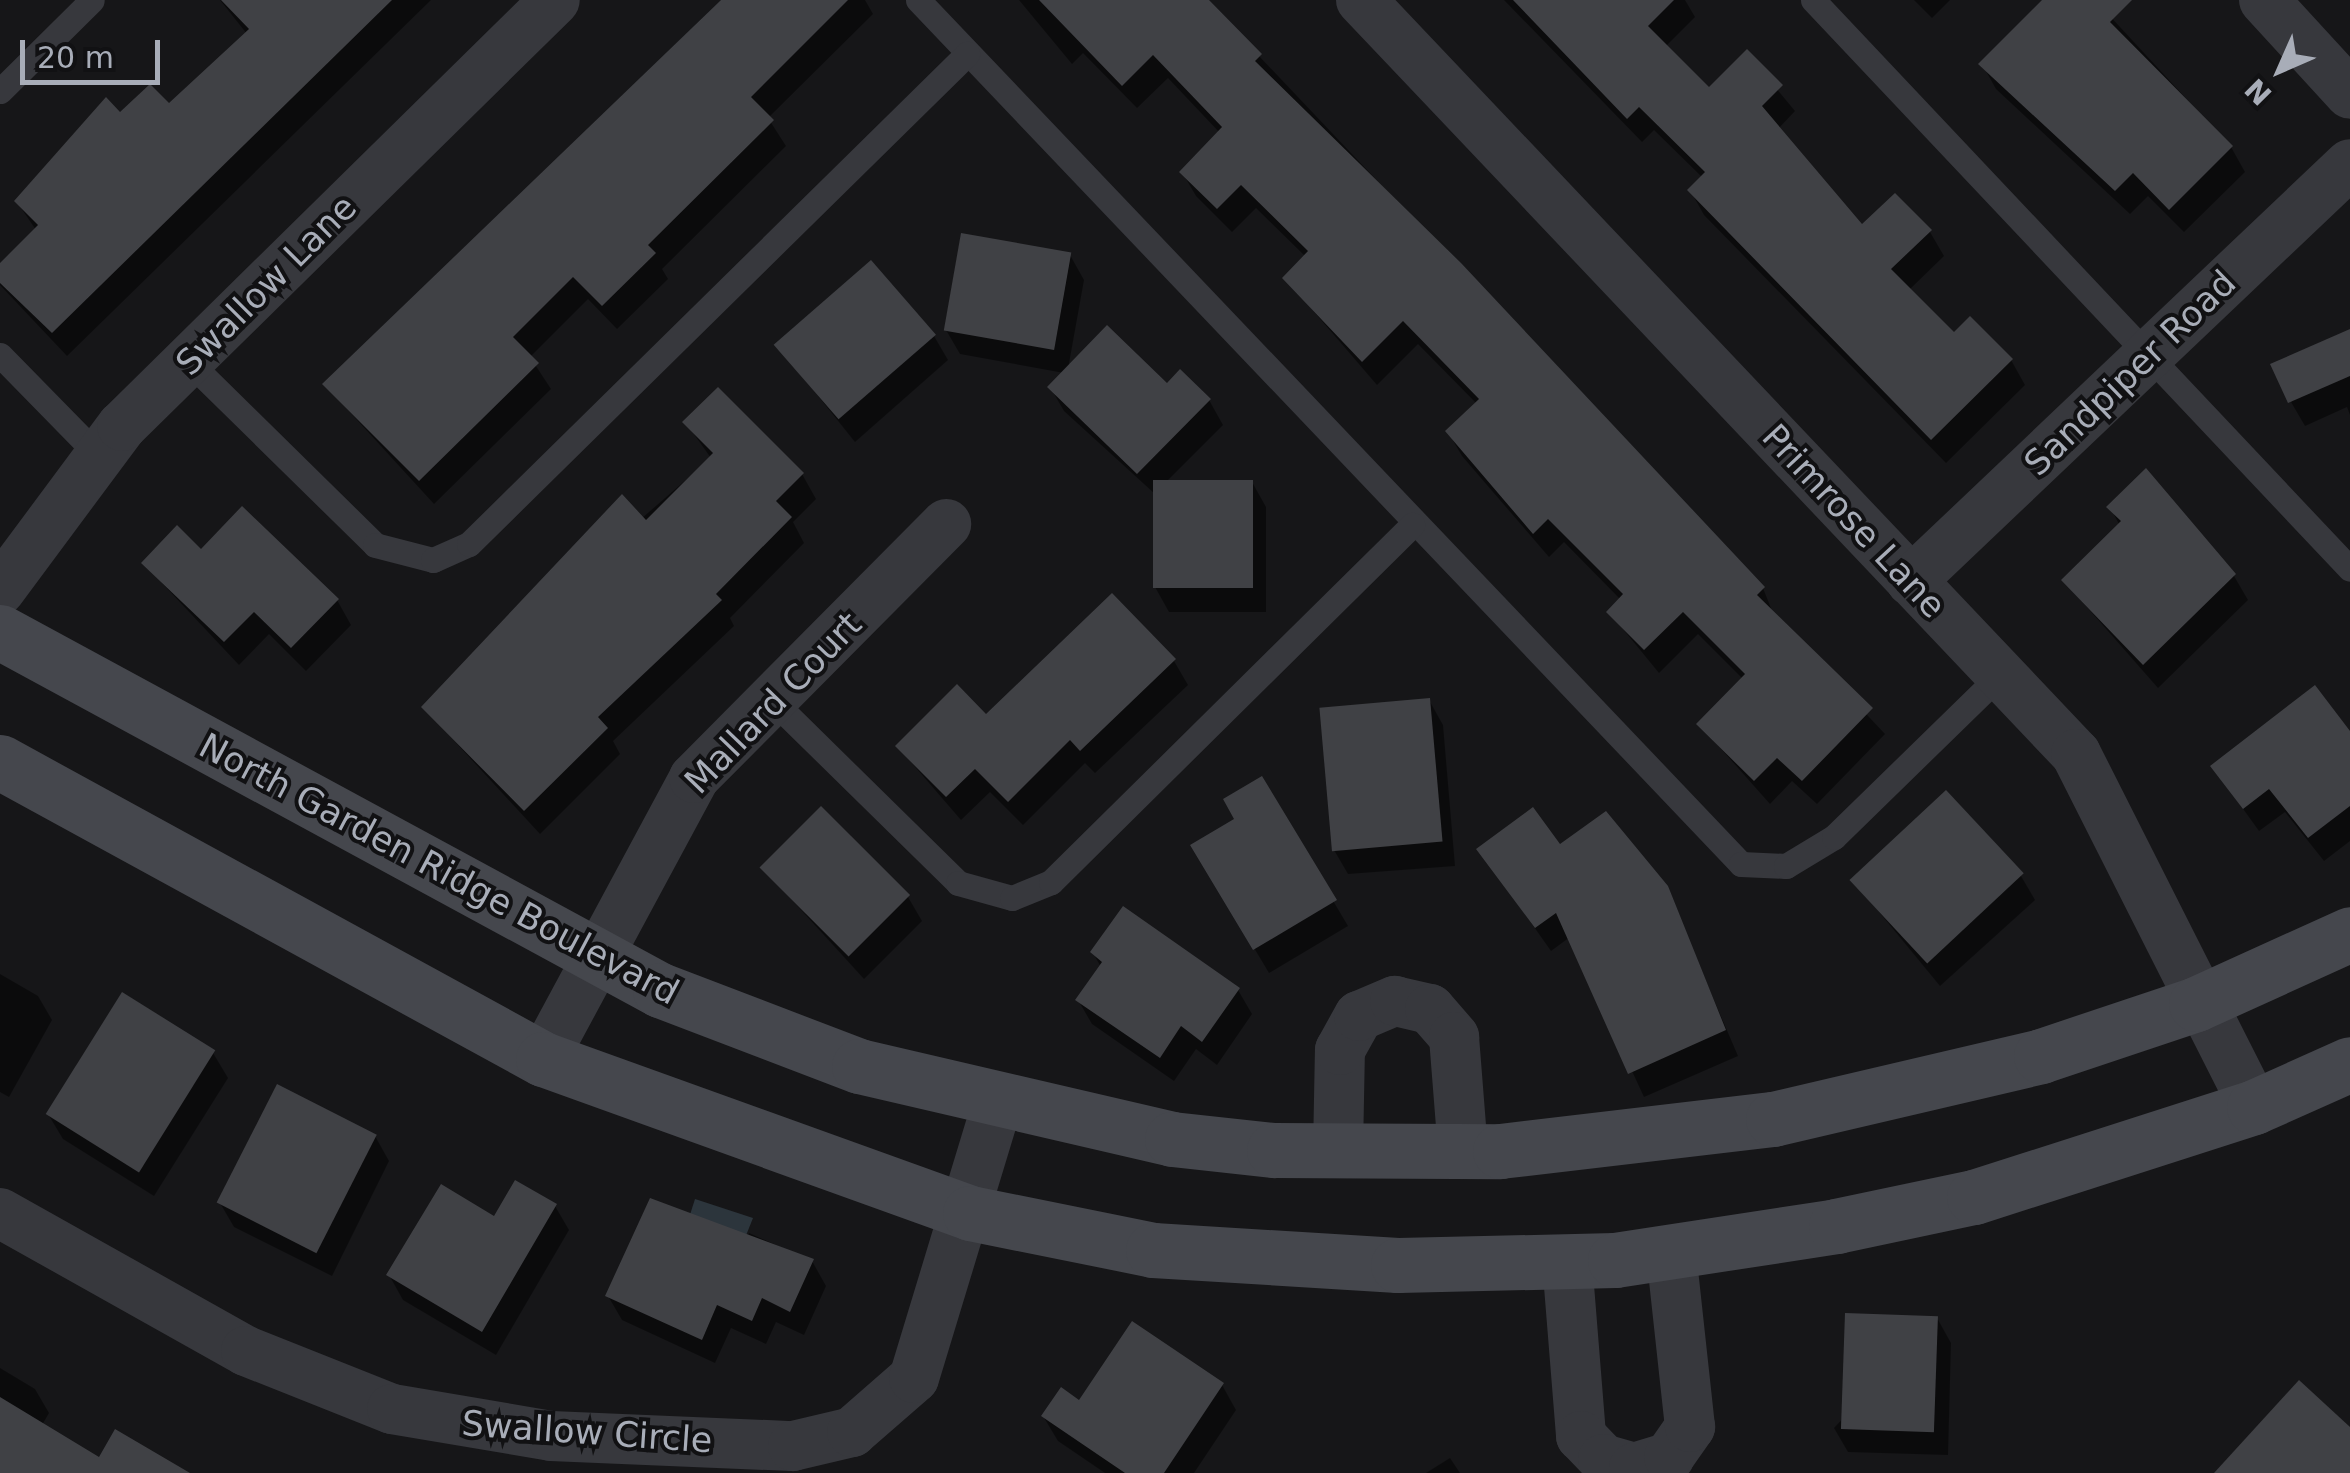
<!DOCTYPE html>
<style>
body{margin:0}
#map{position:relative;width:2350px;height:1473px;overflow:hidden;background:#161618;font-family:"DejaVu Sans",sans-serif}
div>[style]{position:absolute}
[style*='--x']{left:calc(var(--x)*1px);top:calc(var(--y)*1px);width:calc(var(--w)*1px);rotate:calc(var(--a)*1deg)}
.water>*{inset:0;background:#2c353c}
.shadow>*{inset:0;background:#0007}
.building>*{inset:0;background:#404145;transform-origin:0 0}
.service>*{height:25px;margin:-12.5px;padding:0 12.5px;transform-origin:12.5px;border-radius:12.5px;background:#37383d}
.minor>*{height:50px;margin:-25px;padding:0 25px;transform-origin:25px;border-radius:25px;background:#37383d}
.secondary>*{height:55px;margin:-27.5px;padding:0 27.5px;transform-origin:27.5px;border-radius:27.5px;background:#45474d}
span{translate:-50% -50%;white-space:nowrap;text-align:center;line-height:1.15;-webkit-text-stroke:8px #111113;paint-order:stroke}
.street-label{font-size:35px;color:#a8adb8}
.north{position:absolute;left:2230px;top:20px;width:100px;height:100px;-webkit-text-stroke:8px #111113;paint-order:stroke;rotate:225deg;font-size:28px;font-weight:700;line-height:40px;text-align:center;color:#a8adb8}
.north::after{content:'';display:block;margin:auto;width:35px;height:45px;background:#a8adb8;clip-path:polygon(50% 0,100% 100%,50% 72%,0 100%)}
.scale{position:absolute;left:20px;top:40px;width:140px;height:45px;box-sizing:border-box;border:5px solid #a8adb8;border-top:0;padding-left:12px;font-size:30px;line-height:35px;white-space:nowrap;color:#a8adb8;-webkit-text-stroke:8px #111113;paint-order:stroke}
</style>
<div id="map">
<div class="water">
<i style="clip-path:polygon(695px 1199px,753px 1218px,743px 1243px,688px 1221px)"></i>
</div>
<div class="shadow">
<i style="clip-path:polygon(220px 0,431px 0,67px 356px,0 285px,0 267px,36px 230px,17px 202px,120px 116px,169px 107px,247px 34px)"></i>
<i style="clip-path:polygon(721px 0,865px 0,873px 14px,768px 118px,786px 146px,662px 269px,668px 279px,617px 329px,588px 299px,530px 357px,551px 389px,434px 504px,325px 385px)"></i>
<i style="clip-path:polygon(1019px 0,1206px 0,1763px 588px,1774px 616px,1885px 734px,1817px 804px,1792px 781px,1770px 804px,1699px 724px,1743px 679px,1698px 634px,1659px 673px,1609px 612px,1621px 600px,1564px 542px,1549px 557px,1462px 456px,1448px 432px,1477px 404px,1418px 344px,1377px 385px,1285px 278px,1306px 257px,1256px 208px,1232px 232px,1196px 196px,1182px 172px,1220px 133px,1168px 78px,1137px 108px,1083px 53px,1072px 64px)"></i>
<i style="clip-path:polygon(1504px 0,1685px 0,1695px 17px,1665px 47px,1709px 91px,1747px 53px,1795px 111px,1778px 129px,1862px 228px,1930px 232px,1944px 256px,1909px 290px,1954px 336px,2011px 360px,2025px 385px,1946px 463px,1704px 215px,1690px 190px,1703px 178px,1654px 130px,1642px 142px)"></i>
<i style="clip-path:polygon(1914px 0,1950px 0,1932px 18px)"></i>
<i style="clip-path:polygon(2046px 0,2095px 0,2231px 147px,2245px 172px,2184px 232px,2148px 196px,2130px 214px,1996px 89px,1982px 64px)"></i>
<i style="clip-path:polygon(1070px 255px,1084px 280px,1068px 369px,1209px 400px,1223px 425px,1166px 482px,1252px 482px,1266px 507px,1266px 612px,1169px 612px,1155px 587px,1155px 494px,1064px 411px,1050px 387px,1064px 373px,960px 354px,946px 330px)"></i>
<i style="clip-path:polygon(2350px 331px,2350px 415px,2347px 407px,2305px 426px,2291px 402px)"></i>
<i style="clip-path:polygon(934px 336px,948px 360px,855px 442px,778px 346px)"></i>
<i style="clip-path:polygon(686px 423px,802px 474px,816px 499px,793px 522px,804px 543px,730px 618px,734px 626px,613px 741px,620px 754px,540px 834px,424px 708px,711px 458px)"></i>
<i style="clip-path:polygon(2110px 507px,2234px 576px,2248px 600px,2158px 688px,2064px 581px,2120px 526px)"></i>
<i style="clip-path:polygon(202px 552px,337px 600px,351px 625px,306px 671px,269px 634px,239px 665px,144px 564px)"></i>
<i style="clip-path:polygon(1174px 661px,1188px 685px,1095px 773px,1085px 763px,1023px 825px,990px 792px,961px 820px,898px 747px)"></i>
<i style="clip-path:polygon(1429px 700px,1443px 725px,1455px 866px,1348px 874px,1334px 850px)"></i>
<i style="clip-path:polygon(2350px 735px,2350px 841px,2324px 861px,2285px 812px,2259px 831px,2213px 767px)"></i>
<i style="clip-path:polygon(1261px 779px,1348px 926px,1269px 973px,1193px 846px,1237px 820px)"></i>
<i style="clip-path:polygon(1560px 848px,1666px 888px,1738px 1056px,1644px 1097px,1570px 937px,1551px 951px,1479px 849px)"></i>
<i style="clip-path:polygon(762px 867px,908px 897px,922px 921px,864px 979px)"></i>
<i style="clip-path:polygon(2021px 876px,2035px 900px,1940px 986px,1852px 879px)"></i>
<i style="clip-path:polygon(1093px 953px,1238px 990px,1252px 1014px,1217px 1065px,1196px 1049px,1174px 1081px,1092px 1024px,1078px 1000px,1101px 967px)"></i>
<i style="clip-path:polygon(0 974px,38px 996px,52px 1020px,9px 1097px,0 1092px)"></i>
<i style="clip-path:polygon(213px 1053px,228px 1078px,154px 1196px,63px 1139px,48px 1114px)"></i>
<i style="clip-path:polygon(375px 1136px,389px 1161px,332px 1276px,234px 1227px,220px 1203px)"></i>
<i style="clip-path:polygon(555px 1206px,569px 1230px,496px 1355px,403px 1300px,389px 1275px)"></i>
<i style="clip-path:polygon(749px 1233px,812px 1261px,826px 1286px,804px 1335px,776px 1322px,766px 1344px,731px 1328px,715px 1363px,622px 1320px,608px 1296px,745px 1243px)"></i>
<i style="clip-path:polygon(1937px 1318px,1951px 1343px,1948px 1455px,1848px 1452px,1834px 1428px)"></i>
<i style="clip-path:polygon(0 1368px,35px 1389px,49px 1413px,42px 1425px,100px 1460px,177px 1473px,0 1473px)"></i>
<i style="clip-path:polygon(1222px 1385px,1236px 1410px,1194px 1473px,1105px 1473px,1058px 1441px,1043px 1416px)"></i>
<i style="clip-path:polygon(1450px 1458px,1460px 1473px,1426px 1473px)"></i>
</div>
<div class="building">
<i style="clip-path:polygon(221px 0,392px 0,52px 333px,0 283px,0 263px,38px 225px,14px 201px,106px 97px,120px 112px,150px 84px,169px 103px,249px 29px)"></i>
<i style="clip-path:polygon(721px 0,848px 0,751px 97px,774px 120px,648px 245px,656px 253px,602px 306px,573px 277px,513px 337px,539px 363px,419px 481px,322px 384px)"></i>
<i style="clip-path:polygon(1039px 0,1209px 0,1262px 54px,1255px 61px,1461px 263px,1765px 587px,1757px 595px,1873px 708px,1802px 781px,1777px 758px,1754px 781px,1696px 724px,1745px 674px,1683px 612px,1644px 650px,1606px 612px,1623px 594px,1548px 519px,1533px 534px,1445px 431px,1479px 399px,1403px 321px,1362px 362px,1282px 278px,1308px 251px,1241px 185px,1217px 209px,1179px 172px,1222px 127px,1153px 55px,1122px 86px)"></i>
<i style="clip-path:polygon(1513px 0,1674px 0,1648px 26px,1709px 87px,1747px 49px,1783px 85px,1762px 106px,1862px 224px,1895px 193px,1932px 230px,1891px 269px,1954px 332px,1970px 316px,2013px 359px,1931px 440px,1687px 190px,1705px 172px,1639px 107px,1627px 119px)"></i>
<i style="clip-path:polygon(2042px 0,2132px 0,2110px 22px,2233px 146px,2169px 210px,2133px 173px,2115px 191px,1978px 64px)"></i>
<i style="left:961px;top:233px;width:112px;height:99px;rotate:10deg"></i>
<i style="left:871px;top:260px;width:99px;height:129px;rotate:49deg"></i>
<i style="clip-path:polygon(1107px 325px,1167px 383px,1180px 369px,1211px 399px,1137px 474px,1047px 387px)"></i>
<i style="clip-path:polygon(2350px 329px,2350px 376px,2288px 403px,2270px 364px)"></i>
<i style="clip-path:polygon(718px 387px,804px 473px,776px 501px,792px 517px,716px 594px,722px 600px,598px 717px,608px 728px,524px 811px,421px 707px,622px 494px,646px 520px,713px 453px,682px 422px)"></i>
<i style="clip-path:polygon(2146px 468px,2236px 574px,2143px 665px,2061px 580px,2121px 521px,2106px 507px)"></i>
<i style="left:1153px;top:480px;width:100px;height:108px"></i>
<i style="clip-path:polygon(242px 506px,339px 599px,291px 648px,254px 612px,224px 642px,141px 563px,177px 525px,201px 549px)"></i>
<i style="clip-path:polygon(1112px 593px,1176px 659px,1080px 751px,1070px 740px,1008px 802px,975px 769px,946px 797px,895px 746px,957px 684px,986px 714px)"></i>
<i style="clip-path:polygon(2315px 685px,2350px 731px,2350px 806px,2308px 838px,2269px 789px,2243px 809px,2210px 766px)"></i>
<i style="left:1430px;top:698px;width:144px;height:111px;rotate:85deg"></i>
<i style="clip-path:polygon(1262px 776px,1337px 900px,1253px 950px,1190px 845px,1234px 819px,1223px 799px)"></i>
<i style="left:1946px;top:790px;width:114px;height:132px;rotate:47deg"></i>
<i style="left:821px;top:806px;width:126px;height:87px;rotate:45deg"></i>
<i style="clip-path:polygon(1533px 807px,1560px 844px,1606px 811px,1668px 886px,1726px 1030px,1628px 1074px,1556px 913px,1535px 928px,1476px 849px)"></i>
<i style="clip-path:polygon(1123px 906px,1240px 988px,1202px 1042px,1181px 1026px,1160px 1058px,1075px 1000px,1102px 962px,1090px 952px)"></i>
<i style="left:122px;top:992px;width:110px;height:144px;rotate:32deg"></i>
<i style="left:277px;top:1084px;width:112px;height:133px;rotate:27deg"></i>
<i style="clip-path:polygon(515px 1180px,557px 1204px,482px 1332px,386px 1275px,441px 1184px,494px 1216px)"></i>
<i style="clip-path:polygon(650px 1198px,814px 1259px,790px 1312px,762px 1298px,752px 1321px,717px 1305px,702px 1340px,605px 1296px)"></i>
<i style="left:1845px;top:1313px;width:93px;height:116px;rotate:2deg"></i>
<i style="clip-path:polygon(1132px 1321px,1224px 1383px,1164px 1473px,1125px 1473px,1041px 1416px,1061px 1387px,1079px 1400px)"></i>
<i style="clip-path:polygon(2299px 1380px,2350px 1427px,2350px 1473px,2214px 1473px)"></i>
<i style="clip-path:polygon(0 1397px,99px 1457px,115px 1429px,190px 1473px,0 1473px)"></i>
</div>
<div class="service">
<i style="--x:918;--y:0;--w:1193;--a:46.39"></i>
<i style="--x:1741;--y:864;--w:45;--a:2.5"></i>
<i style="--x:1786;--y:866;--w:56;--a:-31.1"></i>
<i style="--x:1834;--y:837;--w:232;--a:-44.3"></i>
<i style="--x:1813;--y:0;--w:782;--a:46.66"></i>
<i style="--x:0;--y:91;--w:129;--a:-44.7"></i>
<i style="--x:0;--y:355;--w:140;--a:45.6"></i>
<i style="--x:188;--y:361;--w:262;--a:44.5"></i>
<i style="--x:375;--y:545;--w:60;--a:14.5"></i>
<i style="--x:433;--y:560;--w:39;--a:-24"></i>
<i style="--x:469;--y:544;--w:699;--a:-44.54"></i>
<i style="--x:772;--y:700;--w:261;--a:44.5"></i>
<i style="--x:958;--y:883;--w:56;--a:15.5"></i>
<i style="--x:1012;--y:898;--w:42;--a:-22.3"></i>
<i style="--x:1051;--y:882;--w:508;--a:-44.68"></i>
</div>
<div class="minor">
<i style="--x:1361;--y:0;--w:1039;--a:46.52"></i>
<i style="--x:2076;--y:754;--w:395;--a:63.2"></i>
<i style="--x:2264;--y:0;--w:127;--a:47.5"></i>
<i style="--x:1911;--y:581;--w:605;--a:-43.53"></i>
<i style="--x:0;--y:590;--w:204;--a:-53.4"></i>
<i style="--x:122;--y:426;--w:607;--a:-44.53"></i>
<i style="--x:543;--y:1059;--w:319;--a:-61.7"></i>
<i style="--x:694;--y:778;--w:358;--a:-45.2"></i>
<i style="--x:1338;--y:1151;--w:101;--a:-88.9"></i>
<i style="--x:1340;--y:1050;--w:39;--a:-61"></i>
<i style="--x:1359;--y:1016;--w:39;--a:-23"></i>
<i style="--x:1395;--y:1001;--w:36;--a:13"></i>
<i style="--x:1430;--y:1009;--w:37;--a:49"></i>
<i style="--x:1454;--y:1037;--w:114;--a:85.5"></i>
<i style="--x:0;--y:1213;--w:282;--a:29.3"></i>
<i style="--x:246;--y:1351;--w:157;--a:21.7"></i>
<i style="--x:392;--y:1409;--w:161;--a:9.6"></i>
<i style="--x:551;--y:1436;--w:242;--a:2.4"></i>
<i style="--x:793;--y:1446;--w:61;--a:-13.3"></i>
<i style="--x:852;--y:1432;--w:82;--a:-41.1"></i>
<i style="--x:914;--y:1378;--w:286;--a:-73.1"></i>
<i style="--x:1567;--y:1261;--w:176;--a:85.4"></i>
<i style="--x:1581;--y:1436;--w:32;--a:46"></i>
<i style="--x:1603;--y:1459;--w:32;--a:16"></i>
<i style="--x:1634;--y:1468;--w:37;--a:-17"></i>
<i style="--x:1669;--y:1457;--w:37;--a:-55"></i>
<i style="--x:1690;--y:1427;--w:176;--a:-96.2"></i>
</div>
<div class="secondary">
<i style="--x:0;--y:632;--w:751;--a:28.48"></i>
<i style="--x:660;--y:990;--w:213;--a:20.9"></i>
<i style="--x:859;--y:1066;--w:321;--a:13.1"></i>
<i style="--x:1172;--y:1139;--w:103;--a:6.2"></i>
<i style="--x:1274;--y:1150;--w:226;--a:0.3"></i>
<i style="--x:1500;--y:1151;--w:275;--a:-6.7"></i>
<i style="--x:1773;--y:1119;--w:275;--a:-13.2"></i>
<i style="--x:2041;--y:1056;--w:163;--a:-18.5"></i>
<i style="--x:2196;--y:1004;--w:169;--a:-24.4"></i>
<i style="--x:0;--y:762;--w:619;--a:28.68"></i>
<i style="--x:543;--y:1059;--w:454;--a:19.8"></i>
<i style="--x:970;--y:1213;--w:187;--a:11.4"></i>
<i style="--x:1153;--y:1250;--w:245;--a:3.5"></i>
<i style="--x:1398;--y:1265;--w:217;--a:-1.3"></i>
<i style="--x:1615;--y:1260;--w:224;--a:-8.7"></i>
<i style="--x:1836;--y:1226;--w:141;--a:-11.9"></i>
<i style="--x:1974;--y:1197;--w:294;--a:-17.8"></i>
<i style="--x:2254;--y:1107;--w:105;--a:-24.1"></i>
</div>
<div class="street-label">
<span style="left:266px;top:285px;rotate:-45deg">Swallow Lane</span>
<span style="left:2130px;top:373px;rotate:-44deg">Sandpiper Road</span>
<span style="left:1854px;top:521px;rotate:47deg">Primrose Lane</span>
<span style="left:773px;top:703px;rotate:-46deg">Mallard Court</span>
<span style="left:439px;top:869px;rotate:28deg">North Garden Ridge Boulevard</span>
<span style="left:587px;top:1432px;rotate:4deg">Swallow Circle</span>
</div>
<div class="north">N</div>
<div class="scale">20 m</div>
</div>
